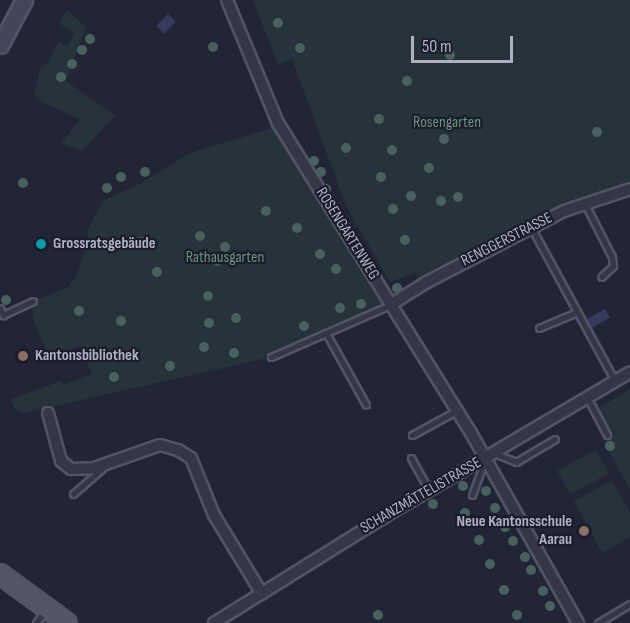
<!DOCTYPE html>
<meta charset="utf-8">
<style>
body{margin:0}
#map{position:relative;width:630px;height:623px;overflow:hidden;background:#222536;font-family:"Sofia Sans Condensed",sans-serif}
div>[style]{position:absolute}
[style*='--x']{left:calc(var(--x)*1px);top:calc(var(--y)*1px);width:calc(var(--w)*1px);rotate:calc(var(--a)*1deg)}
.green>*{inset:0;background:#26333a;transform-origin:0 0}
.water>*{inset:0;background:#363b5c;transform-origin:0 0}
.roads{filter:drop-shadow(2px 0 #525464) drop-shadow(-2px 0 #525464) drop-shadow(0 2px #525464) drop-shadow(0 -2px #525464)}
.lane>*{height:5px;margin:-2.5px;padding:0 2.5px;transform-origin:2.5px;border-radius:2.5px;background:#353747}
.street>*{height:10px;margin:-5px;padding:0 5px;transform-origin:5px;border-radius:5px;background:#353747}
.secondary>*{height:15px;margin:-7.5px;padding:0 7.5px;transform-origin:7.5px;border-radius:7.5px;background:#434559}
.primary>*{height:18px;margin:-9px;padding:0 9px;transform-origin:9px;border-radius:9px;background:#535667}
.trees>*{width:10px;height:10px;margin:-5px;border-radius:50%;background:#48615e}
.dots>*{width:16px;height:16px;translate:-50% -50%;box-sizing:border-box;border:3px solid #1a1d2b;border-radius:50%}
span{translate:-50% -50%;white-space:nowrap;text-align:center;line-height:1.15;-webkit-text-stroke:4.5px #1a1d2b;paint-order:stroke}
.park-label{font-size:16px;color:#68927e}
.street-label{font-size:16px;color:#afb1c3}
.poi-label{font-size:16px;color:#afb1c3;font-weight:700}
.left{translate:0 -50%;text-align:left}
.right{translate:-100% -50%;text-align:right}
.scale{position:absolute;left:411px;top:36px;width:102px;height:27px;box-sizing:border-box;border:3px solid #afb1c3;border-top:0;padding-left:8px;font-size:18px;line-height:21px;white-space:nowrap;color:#afb1c3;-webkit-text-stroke:4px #1a1d2b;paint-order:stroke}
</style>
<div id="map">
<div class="green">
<i style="clip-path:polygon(253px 0,630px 0,630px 183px,560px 204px,418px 280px,415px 273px,390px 282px,346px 206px,292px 59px,278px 65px)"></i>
<i style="clip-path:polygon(67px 10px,86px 27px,66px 81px,115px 116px,82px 151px,61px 143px,80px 119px,43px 103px,34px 96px,41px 66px,48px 63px,58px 42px,67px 46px,74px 33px,59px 23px)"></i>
<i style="clip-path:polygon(275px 127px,278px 137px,382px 305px,271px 357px,24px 413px,15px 410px,11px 399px,61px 381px,63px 385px,92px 374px,80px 346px,49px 357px,33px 319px,33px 301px,67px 288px,77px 275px,87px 245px,88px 229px,103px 201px,143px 182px,190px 153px)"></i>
<i style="clip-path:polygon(630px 389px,630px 489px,603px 442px,612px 437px,597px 409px)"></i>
<i style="left:596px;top:450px;width:27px;height:44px;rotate:62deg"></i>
<i style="clip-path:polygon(612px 480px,630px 512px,630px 537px,602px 553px,574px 501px)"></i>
</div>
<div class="water">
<i style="left:168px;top:14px;width:11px;height:17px;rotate:45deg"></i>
<i style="left:605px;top:309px;width:10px;height:20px;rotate:61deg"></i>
</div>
<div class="roads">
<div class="lane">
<i style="--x:585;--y:204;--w:59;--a:63"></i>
<i style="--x:612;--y:257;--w:9;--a:84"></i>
<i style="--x:613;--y:266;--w:16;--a:137"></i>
<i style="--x:531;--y:227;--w:175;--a:61.4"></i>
<i style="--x:0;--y:308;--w:8;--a:67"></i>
<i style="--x:3;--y:315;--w:33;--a:-25"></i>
<i style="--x:539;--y:328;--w:41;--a:-22.8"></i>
<i style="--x:326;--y:333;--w:82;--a:60.9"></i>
<i style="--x:271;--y:357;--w:130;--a:-23.6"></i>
<i style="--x:587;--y:397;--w:43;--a:62.2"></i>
<i style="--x:412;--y:435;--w:50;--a:-28.6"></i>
<i style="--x:494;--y:453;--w:24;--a:22"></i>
<i style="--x:516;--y:462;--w:45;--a:-30.5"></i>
<i style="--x:411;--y:458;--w:37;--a:61"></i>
<i style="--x:73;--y:494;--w:43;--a:-41.2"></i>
<i style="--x:472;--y:495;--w:37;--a:-70"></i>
<i style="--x:36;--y:623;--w:14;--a:-54"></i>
<i style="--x:598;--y:623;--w:37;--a:-31"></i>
</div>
<div class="street">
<i style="--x:227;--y:0;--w:133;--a:67.5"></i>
<i style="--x:278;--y:123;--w:365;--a:58.1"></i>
<i style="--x:471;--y:433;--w:218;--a:60.6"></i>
<i style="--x:390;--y:305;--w:44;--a:-31.9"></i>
<i style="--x:427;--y:282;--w:154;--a:-27.4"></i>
<i style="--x:564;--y:211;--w:70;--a:-18.4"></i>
<i style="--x:48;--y:413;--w:50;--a:74.8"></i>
<i style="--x:61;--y:461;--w:13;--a:39"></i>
<i style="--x:71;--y:469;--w:23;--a:-2"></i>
<i style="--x:94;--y:468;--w:70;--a:-19.2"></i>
<i style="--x:160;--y:445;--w:19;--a:16"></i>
<i style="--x:178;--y:450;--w:15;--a:32"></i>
<i style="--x:191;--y:458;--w:61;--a:68"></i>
<i style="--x:214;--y:515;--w:92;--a:58.7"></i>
<i style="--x:214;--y:623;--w:203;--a:-31.9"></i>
<i style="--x:386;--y:516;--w:283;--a:-30.5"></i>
</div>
<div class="secondary">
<i style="--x:0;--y:45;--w:51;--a:-61.9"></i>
</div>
<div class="primary">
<i style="--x:0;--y:574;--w:83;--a:36.2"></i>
</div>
</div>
<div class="trees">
<i style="left:278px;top:23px"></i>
<i style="left:90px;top:39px"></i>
<i style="left:213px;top:47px"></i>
<i style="left:300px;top:48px"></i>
<i style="left:82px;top:50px"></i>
<i style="left:450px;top:55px"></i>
<i style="left:72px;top:64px"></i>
<i style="left:61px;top:77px"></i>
<i style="left:407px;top:81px"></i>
<i style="left:379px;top:119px"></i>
<i style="left:597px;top:132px"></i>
<i style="left:444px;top:139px"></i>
<i style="left:346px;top:148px"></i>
<i style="left:392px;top:150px"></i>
<i style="left:314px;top:161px"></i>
<i style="left:429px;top:168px"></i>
<i style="left:145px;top:172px"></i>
<i style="left:321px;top:172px"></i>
<i style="left:121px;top:177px"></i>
<i style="left:381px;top:177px"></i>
<i style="left:23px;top:183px"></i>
<i style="left:107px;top:188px"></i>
<i style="left:326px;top:189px"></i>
<i style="left:411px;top:196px"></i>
<i style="left:458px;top:197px"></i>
<i style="left:441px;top:201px"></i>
<i style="left:393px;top:209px"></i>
<i style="left:266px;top:211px"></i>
<i style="left:297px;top:228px"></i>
<i style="left:200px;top:236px"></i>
<i style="left:405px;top:240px"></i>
<i style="left:141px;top:242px"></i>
<i style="left:225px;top:247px"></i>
<i style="left:320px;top:254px"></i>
<i style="left:251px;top:259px"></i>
<i style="left:217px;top:261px"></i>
<i style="left:336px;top:269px"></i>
<i style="left:157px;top:272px"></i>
<i style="left:397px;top:288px"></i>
<i style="left:208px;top:296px"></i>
<i style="left:6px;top:300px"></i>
<i style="left:361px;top:304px"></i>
<i style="left:340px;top:308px"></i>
<i style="left:79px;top:311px"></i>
<i style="left:236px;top:318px"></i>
<i style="left:121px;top:321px"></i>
<i style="left:209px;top:323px"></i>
<i style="left:304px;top:326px"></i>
<i style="left:204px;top:347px"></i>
<i style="left:234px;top:353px"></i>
<i style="left:170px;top:366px"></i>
<i style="left:114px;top:377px"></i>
<i style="left:610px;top:446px"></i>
<i style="left:463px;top:486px"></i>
<i style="left:486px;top:491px"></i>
<i style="left:433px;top:504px"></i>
<i style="left:495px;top:508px"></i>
<i style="left:465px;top:513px"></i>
<i style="left:505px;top:527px"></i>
<i style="left:479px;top:540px"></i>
<i style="left:513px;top:541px"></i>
<i style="left:525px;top:557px"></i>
<i style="left:490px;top:564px"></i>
<i style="left:531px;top:570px"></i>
<i style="left:504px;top:590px"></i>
<i style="left:543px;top:591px"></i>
<i style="left:550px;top:606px"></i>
<i style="left:378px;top:615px"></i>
<i style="left:517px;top:615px"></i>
</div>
<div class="dots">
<i style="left:41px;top:244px;background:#0f9aa8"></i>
<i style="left:23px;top:356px;background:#8d6e63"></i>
<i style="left:584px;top:531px;background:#8d6e63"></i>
</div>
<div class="park-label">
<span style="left:447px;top:123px">Rosengarten</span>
<span style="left:225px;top:258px">Rathausgarten</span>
</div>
<div class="street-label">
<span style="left:347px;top:234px;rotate:58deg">ROSENGARTENWEG</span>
<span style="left:507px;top:240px;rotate:-27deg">RENGGERSTRASSE</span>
<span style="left:421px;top:496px;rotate:-30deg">SCHANZMÄTTELISTRASSE</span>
</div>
<div class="poi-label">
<span class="left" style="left:53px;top:244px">Grossratsgebäude</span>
<span class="left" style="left:35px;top:356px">Kantonsbibliothek</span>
<span class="right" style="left:572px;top:531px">Neue Kantonsschule<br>Aarau</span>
</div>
<div class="scale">50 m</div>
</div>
